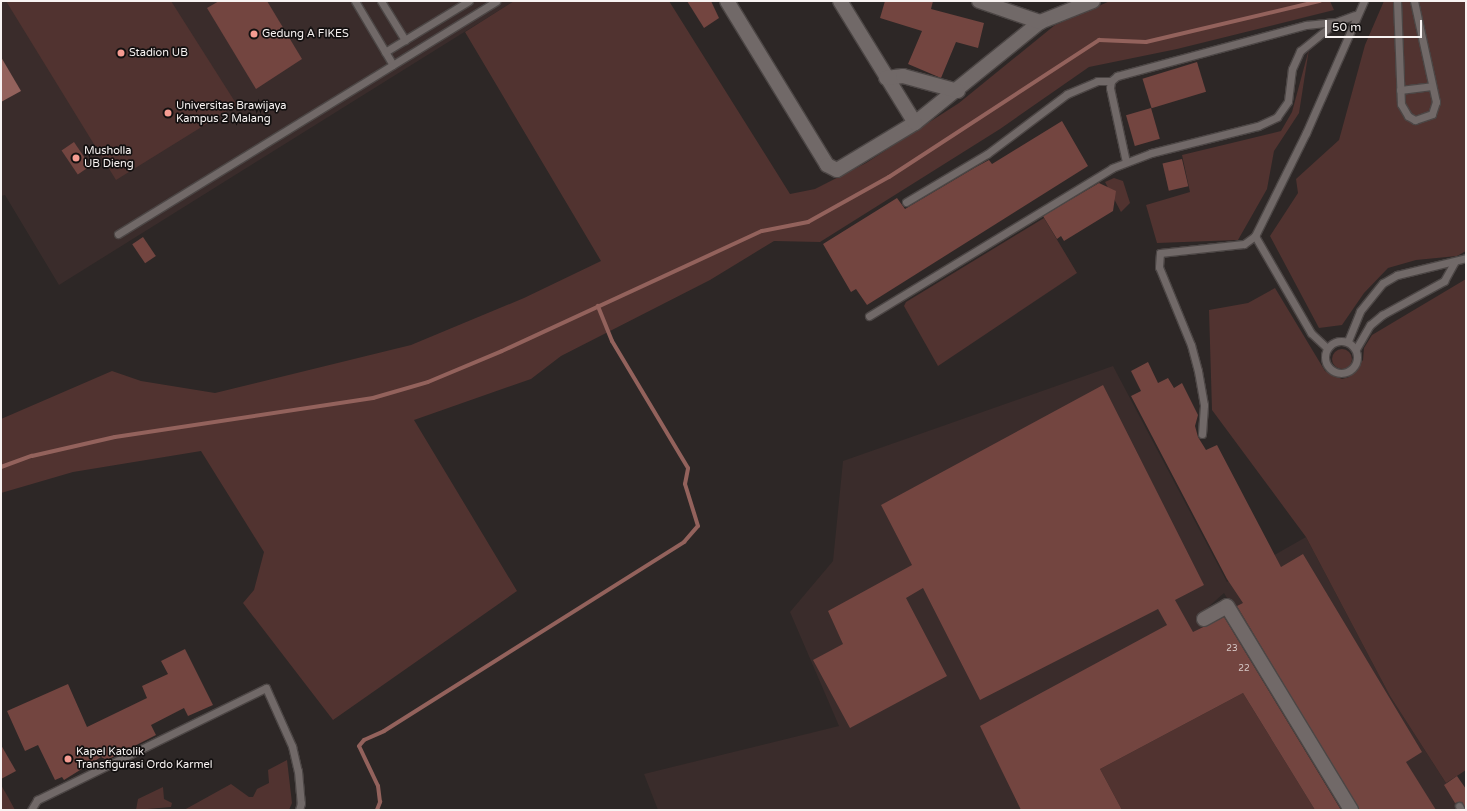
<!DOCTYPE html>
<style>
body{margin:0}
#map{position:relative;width:1467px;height:811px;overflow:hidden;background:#2d2726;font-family:"Varela Round",sans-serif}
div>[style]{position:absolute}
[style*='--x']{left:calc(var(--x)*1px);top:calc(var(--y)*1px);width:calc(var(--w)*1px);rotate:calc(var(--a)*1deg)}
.built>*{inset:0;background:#3a2c2b}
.green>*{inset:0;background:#513330}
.round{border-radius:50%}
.water>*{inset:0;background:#93625c}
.stream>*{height:4px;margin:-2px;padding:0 2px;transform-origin:2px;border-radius:2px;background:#93625c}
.building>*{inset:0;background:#734540;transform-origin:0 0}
.roads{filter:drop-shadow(1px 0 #4c4645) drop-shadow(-1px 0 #4c4645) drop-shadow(0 1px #4c4645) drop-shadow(0 -1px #4c4645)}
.lane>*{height:7px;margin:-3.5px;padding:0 3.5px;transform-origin:3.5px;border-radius:3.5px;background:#716968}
.lane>.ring{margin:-3.5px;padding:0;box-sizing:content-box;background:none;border:7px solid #716968;border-radius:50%}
.street>*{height:14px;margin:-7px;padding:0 7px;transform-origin:7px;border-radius:7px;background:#716968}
.dots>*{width:11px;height:11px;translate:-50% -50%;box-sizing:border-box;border:2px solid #131010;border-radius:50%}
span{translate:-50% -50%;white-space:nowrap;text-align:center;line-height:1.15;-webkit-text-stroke:3.5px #131010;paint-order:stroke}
.number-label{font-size:9px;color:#d7c8c6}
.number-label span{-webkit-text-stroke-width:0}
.poi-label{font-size:11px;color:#f8f3f2}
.left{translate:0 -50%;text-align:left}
.frame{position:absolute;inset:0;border:2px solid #f8f3f2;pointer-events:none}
.scale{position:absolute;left:1325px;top:20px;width:97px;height:18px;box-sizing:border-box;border:2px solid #f8f3f2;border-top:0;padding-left:5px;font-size:12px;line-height:14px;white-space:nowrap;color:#f8f3f2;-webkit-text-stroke:3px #131010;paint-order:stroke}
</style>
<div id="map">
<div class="built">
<i style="clip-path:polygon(1px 1px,514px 1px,59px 285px,5px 195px,1px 196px)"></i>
<i style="clip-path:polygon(1113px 366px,1227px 582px,1306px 537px,1390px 696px,1446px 783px,1460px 810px,1355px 810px,1224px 593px,1197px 617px,1243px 693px,1100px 769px,1122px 810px,658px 810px,644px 774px,839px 726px,790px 612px,833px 561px,843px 461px)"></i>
</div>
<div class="green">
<i style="clip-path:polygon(6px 1px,171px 1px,237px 105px,116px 180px)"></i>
<i style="clip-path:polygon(514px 1px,669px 1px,790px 194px,815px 189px,866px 163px,959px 103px,1055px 25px,1110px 1px,1330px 1px,1334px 10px,1177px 49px,1089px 67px,1000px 129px,820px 242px,774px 241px,710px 280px,561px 356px,531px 379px,414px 420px,517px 591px,333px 720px,243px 603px,254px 590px,264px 552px,201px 451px,73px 472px,1px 493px,1px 419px,112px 371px,141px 381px,215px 393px,411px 345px,524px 298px,601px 261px,465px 32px)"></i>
<i style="clip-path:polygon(1384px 1px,1466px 1px,1466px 251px,1457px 256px,1416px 260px,1388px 268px,1364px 293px,1342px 325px,1319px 328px,1270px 236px,1298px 193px,1296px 179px,1339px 140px,1365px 45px)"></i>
<i style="clip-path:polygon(1309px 49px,1299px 113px,1274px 151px,1267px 189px,1238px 240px,1157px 243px,1146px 205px,1190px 192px,1182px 155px,1281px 131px,1292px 112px)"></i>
<i style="clip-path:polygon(1114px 178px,1123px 181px,1130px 203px,1121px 212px,1105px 182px)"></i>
<i style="clip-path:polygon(1044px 218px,1077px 273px,938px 366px,904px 306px,906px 302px)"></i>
<i style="clip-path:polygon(1466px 279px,1466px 770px,1446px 783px,1390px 696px,1306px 537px,1212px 410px,1209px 310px,1248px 303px,1275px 288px,1325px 371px,1342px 379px,1349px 377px,1363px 360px,1364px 348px,1372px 335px)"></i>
<i class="round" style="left:1332px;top:349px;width:20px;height:20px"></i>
<i style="clip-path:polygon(1243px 693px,1315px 810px,1122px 810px,1100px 769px)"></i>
<i style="clip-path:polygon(287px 760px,292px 803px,289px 810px,184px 810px,231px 784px,249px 797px,253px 797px,257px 789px,269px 783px,268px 770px)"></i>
<i style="clip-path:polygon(1px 785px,8px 797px,15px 810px,1px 810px)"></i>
<i style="clip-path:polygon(163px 787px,164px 799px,172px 803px,171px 807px,136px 810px,138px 799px)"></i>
</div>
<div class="water">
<i style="clip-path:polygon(1px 57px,21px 91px,1px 102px)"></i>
</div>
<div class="stream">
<i style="--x:1;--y:467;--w:33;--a:-20"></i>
<i style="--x:32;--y:456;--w:85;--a:-12.9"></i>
<i style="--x:115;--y:437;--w:261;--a:-8.6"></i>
<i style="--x:373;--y:398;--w:57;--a:-16.2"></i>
<i style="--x:428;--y:382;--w:80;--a:-22.7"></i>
<i style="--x:502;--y:351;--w:286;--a:-24.8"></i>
<i style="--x:762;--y:231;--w:47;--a:-11.1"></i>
<i style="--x:808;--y:222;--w:93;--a:-29.1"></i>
<i style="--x:889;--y:177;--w:251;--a:-33.1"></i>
<i style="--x:1099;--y:40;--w:47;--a:2.4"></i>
<i style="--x:1146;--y:42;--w:179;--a:-13.3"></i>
<i style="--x:377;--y:810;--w:9;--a:-69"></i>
<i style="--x:380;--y:802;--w:16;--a:-97"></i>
<i style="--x:378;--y:786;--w:44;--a:-115.4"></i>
<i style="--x:359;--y:746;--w:8;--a:-50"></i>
<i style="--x:364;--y:740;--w:22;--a:-24"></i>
<i style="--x:384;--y:731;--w:355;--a:-32.2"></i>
<i style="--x:684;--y:542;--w:21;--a:-49"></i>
<i style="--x:698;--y:526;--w:44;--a:-107.2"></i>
<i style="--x:685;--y:484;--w:16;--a:-79"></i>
<i style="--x:688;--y:468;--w:148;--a:-120.9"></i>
<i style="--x:612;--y:341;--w:38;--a:-112"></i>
</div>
<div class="building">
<i style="clip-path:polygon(219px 1px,267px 1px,302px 59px,256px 89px,207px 8px)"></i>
<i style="clip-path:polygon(687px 1px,711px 1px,719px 18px,704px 28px)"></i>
<i style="clip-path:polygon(885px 1px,933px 1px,931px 9px,984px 23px,978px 48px,956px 42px,941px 78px,908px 64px,922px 31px,880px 18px)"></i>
<i style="left:1197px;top:62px;width:31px;height:57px;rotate:73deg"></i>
<i style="left:1151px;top:108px;width:32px;height:26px;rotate:74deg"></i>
<i style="clip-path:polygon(1062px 121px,1088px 166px,867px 305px,856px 289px,851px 292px,823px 244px,897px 198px,905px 209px,976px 167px,989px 160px,992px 164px)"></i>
<i style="left:74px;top:142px;width:29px;height:15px;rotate:56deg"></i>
<i style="left:1182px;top:159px;width:28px;height:20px;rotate:77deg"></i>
<i style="clip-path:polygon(1099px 183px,1116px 191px,1113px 211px,1064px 241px,1061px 236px,1057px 239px,1043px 216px)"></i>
<i style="left:143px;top:237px;width:23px;height:13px;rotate:56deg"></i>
<i style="clip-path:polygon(1148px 362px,1158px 383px,1168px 378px,1174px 388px,1182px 383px,1198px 415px,1195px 426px,1198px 437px,1206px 450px,1217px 445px,1281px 567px,1303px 554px,1422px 752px,1406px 762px,1436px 810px,1359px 810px,1237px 606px,1243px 603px,1227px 579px,1131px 396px,1141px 391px,1131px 371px)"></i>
<i style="clip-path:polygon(1103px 385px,1204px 585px,1175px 600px,1193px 632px,1224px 617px,1341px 810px,1315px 810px,1243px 693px,1100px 769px,1122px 810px,1021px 810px,980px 726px,1167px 625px,1158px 609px,980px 700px,923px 588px,906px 598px,947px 676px,850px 728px,813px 660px,843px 644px,828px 611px,912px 565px,881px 505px)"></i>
<i style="clip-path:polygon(185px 649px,213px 705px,188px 716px,184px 708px,151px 725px,156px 735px,107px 760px,101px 757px,64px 780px,62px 777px,55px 780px,38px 745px,25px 751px,7px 711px,68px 684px,87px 727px,147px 698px,142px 686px,168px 674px,161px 661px)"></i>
<i style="clip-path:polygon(1px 745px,16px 771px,1px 779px)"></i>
<i style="clip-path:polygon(1457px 776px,1466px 789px,1466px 810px,1462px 802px,1455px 803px,1444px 785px)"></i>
</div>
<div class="roads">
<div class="lane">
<i style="--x:355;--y:1;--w:74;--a:59.3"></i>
<i style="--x:381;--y:1;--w:46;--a:58.4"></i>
<i style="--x:1397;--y:1;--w:103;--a:87.8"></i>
<i style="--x:1401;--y:104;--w:14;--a:60"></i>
<i style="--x:1408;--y:116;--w:8;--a:30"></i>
<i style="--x:1415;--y:120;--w:18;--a:-19"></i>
<i style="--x:1432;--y:114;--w:13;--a:-72"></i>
<i style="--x:1436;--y:102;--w:103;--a:-102.3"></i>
<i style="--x:385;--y:52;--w:98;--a:-31.3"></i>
<i style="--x:1400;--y:90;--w:32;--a:-7"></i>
<i style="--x:1126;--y:162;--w:76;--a:-102.2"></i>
<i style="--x:1110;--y:88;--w:7;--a:-82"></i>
<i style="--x:1111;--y:81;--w:8;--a:-40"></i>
<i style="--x:1117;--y:76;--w:196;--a:-15.1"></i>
<i style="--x:1306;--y:25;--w:29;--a:-6"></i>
<i style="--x:906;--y:202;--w:94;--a:-30.7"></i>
<i style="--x:987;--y:154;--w:100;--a:-36.9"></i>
<i style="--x:1067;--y:94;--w:33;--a:-23"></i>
<i style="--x:1097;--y:81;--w:14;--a:0"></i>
<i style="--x:118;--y:234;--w:444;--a:-31.6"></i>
<i style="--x:1255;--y:236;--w:112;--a:60"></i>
<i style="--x:1311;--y:333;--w:22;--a:43"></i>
<i style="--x:869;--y:316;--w:285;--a:-31.3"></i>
<i style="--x:1112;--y:168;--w:42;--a:-21"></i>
<i style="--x:1151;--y:153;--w:110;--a:-14.2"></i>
<i style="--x:1258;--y:126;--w:21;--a:-25"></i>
<i style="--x:1277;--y:117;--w:19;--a:-55"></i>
<i style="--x:1288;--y:101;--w:32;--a:-83"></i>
<i style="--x:1292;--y:69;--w:20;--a:-66"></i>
<i style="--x:1300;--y:51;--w:46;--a:-38.9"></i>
<i style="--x:1336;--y:22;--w:20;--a:-20"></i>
<i class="ring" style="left:1325px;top:341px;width:25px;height:25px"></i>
<i style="--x:1348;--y:341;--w:32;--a:-68"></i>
<i style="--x:1360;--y:311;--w:36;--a:-51"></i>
<i style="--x:1383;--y:283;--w:16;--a:-30"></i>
<i style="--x:1397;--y:275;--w:71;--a:-13.8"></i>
<i style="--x:1356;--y:349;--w:28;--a:-60"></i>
<i style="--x:1370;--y:325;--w:16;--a:-40"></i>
<i style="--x:1382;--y:315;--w:71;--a:-28.7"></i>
<i style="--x:1444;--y:281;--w:21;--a:-61"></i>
<i style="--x:1202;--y:434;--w:29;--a:-86"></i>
<i style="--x:1204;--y:405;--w:35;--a:-100"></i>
<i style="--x:1198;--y:371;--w:27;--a:-105"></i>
<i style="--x:1191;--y:345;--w:84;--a:-112.3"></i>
<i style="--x:1159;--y:267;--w:14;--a:-86"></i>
<i style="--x:1160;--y:253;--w:84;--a:-6.1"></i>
<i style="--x:1244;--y:244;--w:14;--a:-36"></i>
<i style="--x:1255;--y:236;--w:115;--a:-63.7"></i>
<i style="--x:1306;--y:133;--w:144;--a:-66.3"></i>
<i style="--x:1459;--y:806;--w:4;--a:63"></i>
<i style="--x:31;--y:810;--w:12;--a:-59"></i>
<i style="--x:37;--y:800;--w:255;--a:-26.1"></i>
<i style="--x:266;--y:688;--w:64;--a:65.9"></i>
<i style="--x:292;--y:746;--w:26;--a:77"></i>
<i style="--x:298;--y:771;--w:32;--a:85"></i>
<i style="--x:301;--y:803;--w:7;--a:106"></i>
</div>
<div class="street">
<i style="--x:727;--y:1;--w:192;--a:58.6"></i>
<i style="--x:827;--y:165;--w:11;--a:27"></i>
<i style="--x:837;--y:170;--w:91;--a:-31.1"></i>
<i style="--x:915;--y:123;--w:161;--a:-38.9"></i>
<i style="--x:1040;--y:22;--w:57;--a:-21.6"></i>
<i style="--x:840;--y:1;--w:143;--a:58.4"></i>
<i style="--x:979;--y:1;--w:65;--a:19"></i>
<i style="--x:886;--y:78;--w:17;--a:-7"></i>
<i style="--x:903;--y:76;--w:57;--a:15.3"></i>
<i style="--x:1204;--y:619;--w:26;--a:-29"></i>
<i style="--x:1227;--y:606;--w:239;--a:58.7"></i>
</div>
</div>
<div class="dots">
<i style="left:254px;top:34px;background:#f59c92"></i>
<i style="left:121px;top:53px;background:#f59c92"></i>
<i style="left:168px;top:113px;background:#f59c92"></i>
<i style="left:76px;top:158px;background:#f59c92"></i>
<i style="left:68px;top:759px;background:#f59c92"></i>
</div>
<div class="number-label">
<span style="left:1232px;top:649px">23</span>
<span style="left:1244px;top:669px">22</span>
</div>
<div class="poi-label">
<span class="left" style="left:262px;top:34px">Gedung A FIKES</span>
<span class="left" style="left:129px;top:53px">Stadion UB</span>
<span class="left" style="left:176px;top:113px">Universitas Brawijaya<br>Kampus 2 Malang</span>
<span class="left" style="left:84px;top:158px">Musholla<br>UB Dieng</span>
<span class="left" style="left:76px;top:759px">Kapel Katolik<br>Transfigurasi Ordo Karmel</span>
</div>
<div class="frame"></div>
<div class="scale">50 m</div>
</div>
